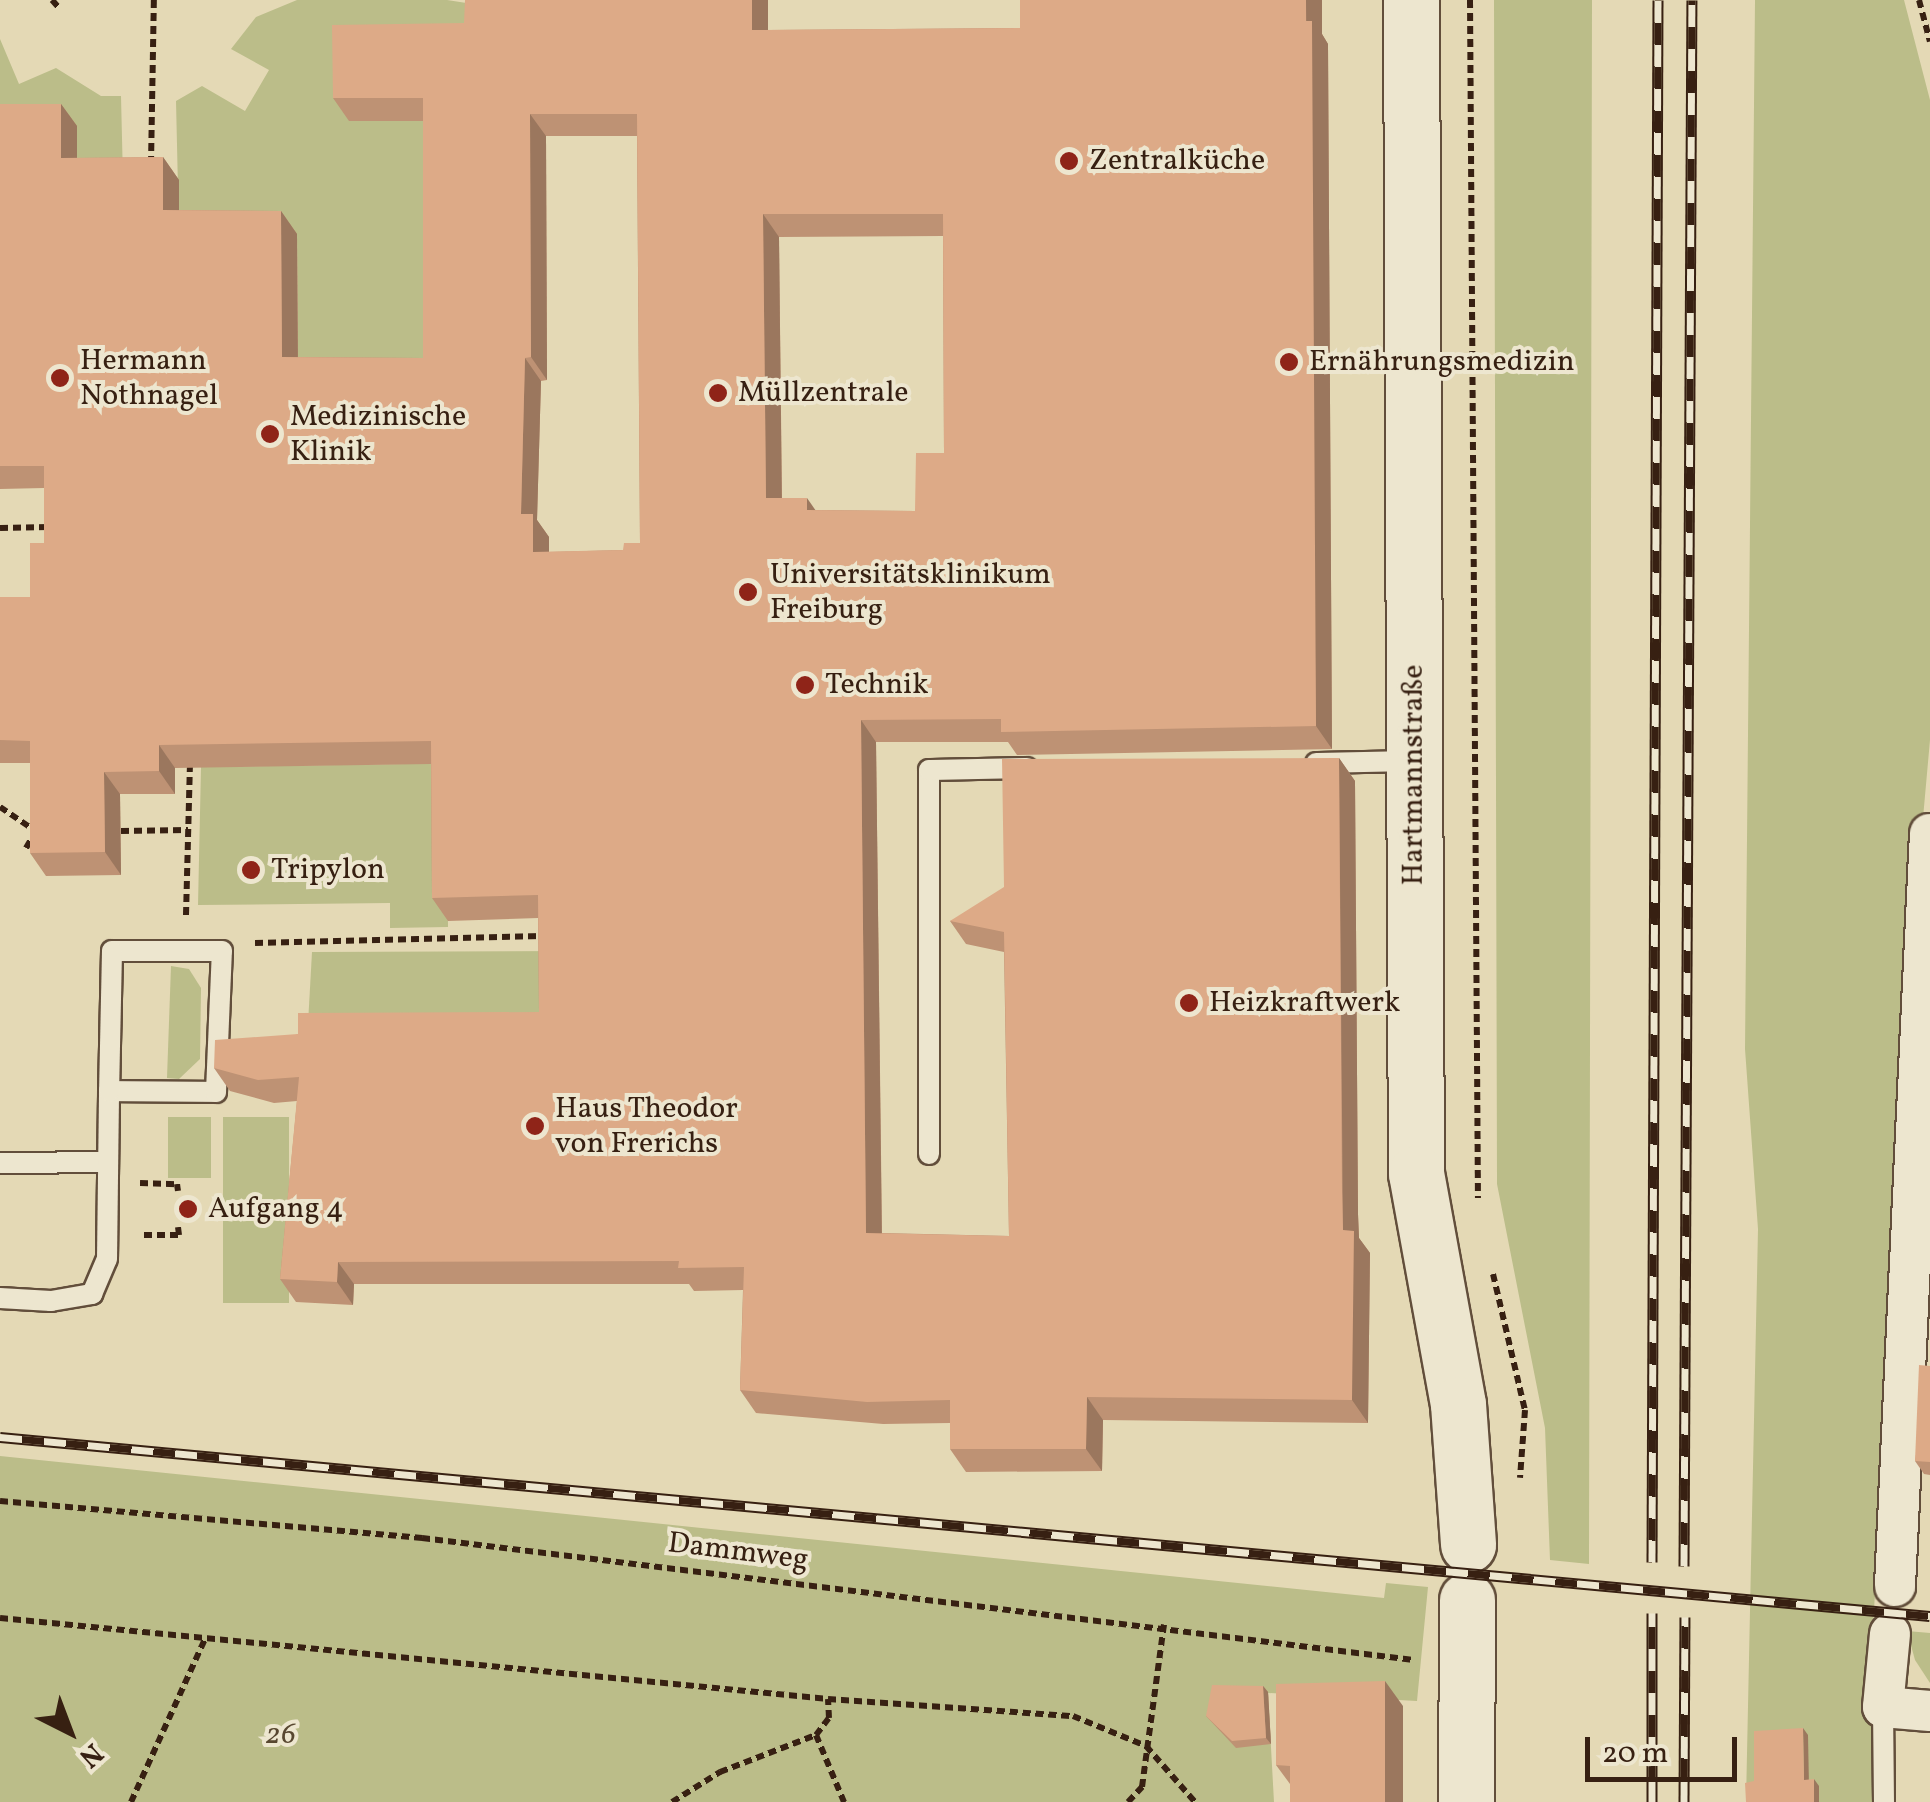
<!DOCTYPE html>
<meta charset="utf-8">
<style>
body{margin:0}
#map{position:relative;width:1930px;height:1802px;overflow:hidden;background:#e4d9b5;font-family:Vollkorn,serif}
div>[style]{position:absolute}
[style*='--x']{left:calc(var(--x)*1px);top:calc(var(--y)*1px);width:calc(var(--w)*1px);rotate:calc(var(--a)*1deg)}
.green>*{inset:0;background:#bbbd89;transform-origin:0 0}
.path>*{height:6px;margin-top:-3px;transform-origin:0;background:repeating-linear-gradient(90deg,#372012 0 8px,transparent 0 13px)}
.roads{filter:drop-shadow(2px 0 #624e3b) drop-shadow(-2px 0 #624e3b) drop-shadow(0 2px #624e3b) drop-shadow(0 -2px #624e3b)}
.lane>*{height:20px;margin:-10px;padding:0 10px;transform-origin:10px;border-radius:10px;background:#ede6cf}
.street>*{height:40px;margin:-20px;padding:0 20px;transform-origin:20px;border-radius:20px;background:#ede6cf}
.secondary>*{height:55px;margin:-27.5px;padding:0 27.5px;transform-origin:27.5px;border-radius:27.5px;background:#ede6cf}
.rail>*{height:11px;margin-top:-5.5px;transform-origin:0;background:repeating-linear-gradient(90deg,#ede6cf 0 22px,#372012 0 44px);box-sizing:border-box;border-block:2px solid #372012}
.wall>*{inset:0;background:#be9274}
.shaded-wall>*{inset:0;background:#9b775e}
.building>*{inset:0;background:#ddaa87}
.dots>*{width:28px;height:28px;translate:-50% -50%;box-sizing:border-box;border:5px solid #ede6cf;border-radius:50%}
span{translate:-50% -50%;white-space:nowrap;text-align:center;line-height:1.15;-webkit-text-stroke:8px #ede6cf;paint-order:stroke}
.poi-label{font-size:30px;color:#372012}
.left{translate:0 -50%;text-align:left}
.street-label{font-size:30px;color:#372012}
.park-label{font-size:30px;color:#584730;font-style:italic}
.north{position:absolute;left:20px;top:1682px;width:100px;height:100px;-webkit-text-stroke:8px #ede6cf;paint-order:stroke;rotate:138deg;font-size:28px;font-weight:700;line-height:40px;text-align:center;color:#372012}
.north::after{content:'';display:block;margin:auto;width:35px;height:45px;background:#372012;clip-path:polygon(50% 0,100% 100%,50% 72%,0 100%)}
.scale{position:absolute;left:1585px;top:1737px;width:152px;height:45px;box-sizing:border-box;border:5px solid #372012;border-top:0;padding-left:12px;font-size:30px;line-height:35px;white-space:nowrap;color:#372012;-webkit-text-stroke:8px #ede6cf;paint-order:stroke}
</style>
<div id="map">
<div class="green">
<i style="clip-path:polygon(297px 0,447px 0,524px 12px,439px 121px,439px 381px,199px 379px,298px 353px,297px 234px,179px 233px,176px 101px,202px 86px,245px 111px,269px 70px,231px 49px,256px 17px)"></i>
<i style="clip-path:polygon(1494px 0,1592px 0,1589px 1564px,1550px 1560px,1545px 1428px,1497px 1184px)"></i>
<i style="clip-path:polygon(1755px 0,1904px 0,1930px 100px,1930px 740px,1912px 941px,1873px 1628px,1878px 1802px,1746px 1802px,1758px 1229px,1745px 1049px)"></i>
<i style="clip-path:polygon(0 39px,19px 84px,56px 68px,101px 96px,121px 96px,123px 180px,0 127px)"></i>
<i style="clip-path:polygon(473px 763px,447px 790px,448px 927px,390px 928px,390px 903px,198px 905px,201px 767px)"></i>
<i style="clip-path:polygon(573px 951px,555px 1012px,308px 1024px,312px 952px)"></i>
<i style="clip-path:polygon(171px 966px,189px 969px,201px 988px,200px 1059px,179px 1079px,167px 1078px)"></i>
<i style="left:168px;top:1117px;width:43px;height:61px"></i>
<i style="left:223px;top:1117px;width:66px;height:186px"></i>
<i style="clip-path:polygon(0 1456px,1384px 1598px,1386px 1583px,1428px 1587px,1417px 1701px,1268px 1693px,1274px 1802px,0 1802px)"></i>
<i style="clip-path:polygon(1907px 1631px,1930px 1633px,1930px 1683px,1915px 1660px)"></i>
</div>
<div class="path">
<i style="--x:52;--y:0;--w:12;--a:48"></i>
<i style="--x:1470;--y:0;--w:1198;--a:89.62"></i>
<i style="--x:1919;--y:0;--w:43;--a:75.3"></i>
<i style="--x:151;--y:164;--w:164;--a:-89"></i>
<i style="--x:0;--y:528;--w:49;--a:-1.2"></i>
<i style="--x:0;--y:807;--w:40;--a:34"></i>
<i style="--x:121;--y:831;--w:67;--a:-0.9"></i>
<i style="--x:26;--y:848;--w:14;--a:-60"></i>
<i style="--x:186;--y:915;--w:153;--a:-88.5"></i>
<i style="--x:255;--y:943;--w:288;--a:-1.4"></i>
<i style="--x:140;--y:1183;--w:37;--a:2"></i>
<i style="--x:177;--y:1184;--w:7;--a:82"></i>
<i style="--x:144;--y:1235;--w:35;--a:0"></i>
<i style="--x:179;--y:1235;--w:8;--a:-97"></i>
<i style="--x:1493;--y:1274;--w:140;--a:76.8"></i>
<i style="--x:1525;--y:1410;--w:68;--a:94.2"></i>
<i style="--x:0;--y:1501;--w:424;--a:5"></i>
<i style="--x:422;--y:1538;--w:999;--a:7.01"></i>
<i style="--x:0;--y:1618;--w:832;--a:5.59"></i>
<i style="--x:828;--y:1699;--w:246;--a:4"></i>
<i style="--x:1073;--y:1716;--w:79;--a:22.3"></i>
<i style="--x:1146;--y:1746;--w:74;--a:48.8"></i>
<i style="--x:816;--y:1735;--w:73;--a:67.3"></i>
<i style="--x:131;--y:1802;--w:181;--a:-65.6"></i>
<i style="--x:672;--y:1802;--w:57;--a:-32"></i>
<i style="--x:720;--y:1772;--w:103;--a:-21.1"></i>
<i style="--x:816;--y:1735;--w:21;--a:-53"></i>
<i style="--x:829;--y:1718;--w:19;--a:-93"></i>
<i style="--x:1128;--y:1802;--w:21;--a:-47"></i>
<i style="--x:1142;--y:1787;--w:164;--a:-82.3"></i>
</div>
<div class="roads">
<div class="lane">
<i style="--x:1316;--y:763;--w:96;--a:-1.2"></i>
<i style="--x:929;--y:1154;--w:384;--a:-90"></i>
<i style="--x:929;--y:770;--w:98;--a:-1.2"></i>
<i style="--x:0;--y:1163;--w:108;--a:-0.5"></i>
<i style="--x:0;--y:1298;--w:51;--a:3.4"></i>
<i style="--x:51;--y:1301;--w:42;--a:-9.7"></i>
<i style="--x:92;--y:1294;--w:38;--a:-67"></i>
<i style="--x:107;--y:1259;--w:168;--a:-89.3"></i>
<i style="--x:109;--y:1091;--w:107;--a:0.5"></i>
<i style="--x:216;--y:1092;--w:141;--a:-87.6"></i>
<i style="--x:222;--y:951;--w:110;--a:180"></i>
<i style="--x:112;--y:951;--w:140;--a:91.2"></i>
<i style="--x:1883;--y:1707;--w:95;--a:89.4"></i>
</div>
<div class="street">
<i style="--x:1895;--y:1586;--w:753;--a:-87.34"></i>
<i style="--x:1890;--y:1634;--w:73;--a:95.5"></i>
<i style="--x:1883;--y:1707;--w:47;--a:4.9"></i>
</div>
<div class="secondary">
<i style="--x:1411;--y:0;--w:1173;--a:89.76"></i>
<i style="--x:1416;--y:1173;--w:235;--a:79.7"></i>
<i style="--x:1458;--y:1404;--w:141;--a:85.9"></i>
<i style="--x:1466;--y:1802;--w:202;--a:-89.7"></i>
</div>
</div>
<div class="rail">
<i style="--x:0;--y:1437;--w:1938;--a:5.3"></i>
<i style="--x:1652;--y:1562;--w:1562;--a:-89.78"></i>
<i style="--x:1684;--y:1566;--w:1566;--a:-89.71"></i>
<i style="--x:1652;--y:1802;--w:189;--a:-90"></i>
<i style="--x:1684;--y:1802;--w:185;--a:-89.7"></i>
</div>
<div class="wall">
<i style="clip-path:polygon(evenodd,1020px 0,1322px 0,1322px 34px,1328px 44px,1332px 749px,1017px 755px,1008px 742px,876px 742px,882px 1233px,1009px 1236px,1004px 952px,966px 944px,950px 921px,1339px 758px,1355px 781px,1358px 1214px,1359px 1238px,1370px 1253px,1368px 1423px,1103px 1420px,1102px 1471px,966px 1472px,950px 1449px,950px 1423px,883px 1424px,756px 1413px,740px 1390px,743px 1290px,694px 1291px,689px 1284px,354px 1284px,353px 1305px,296px 1302px,280px 1279px,297px 1101px,274px 1103px,230px 1091px,214px 1068px,298px 1034px,539px 1012px,538px 918px,448px 921px,432px 898px,431px 764px,175px 768px,175px 794px,120px 794px,121px 875px,46px 876px,30px 853px,30px 763px,0 763px,0 597px,30px 597px,44px 543px,44px 488px,0 489px,0 104px,61px 104px,77px 126px,77px 158px,163px 157px,179px 180px,179px 210px,281px 211px,297px 234px,298px 357px,423px 358px,423px 121px,349px 121px,333px 98px,768px 30px,1020px 28px,1020px 0,546px 136px,637px 136px,640px 543px,623px 550px,549px 552px,549px 537px,537px 520px,541px 381px,547px 380px,546px 136px,1020px 0,943px 236px,944px 453px,915px 511px,815px 510px,782px 498px,779px 237px,943px 236px)"></i>
<i style="clip-path:polygon(1930px 1366px,1930px 1475px,1924px 1474px,1915px 1461px)"></i>
<i style="clip-path:polygon(1263px 1686px,1268px 1692px,1271px 1744px,1236px 1748px,1206px 1716px)"></i>
<i style="clip-path:polygon(1403px 1706px,1403px 1802px,1290px 1802px,1290px 1784px,1276px 1765px)"></i>
</div>
<div class="shaded-wall">
<i style="clip-path:polygon(752px 0,768px 0,768px 52px,752px 30px)"></i>
<i style="clip-path:polygon(1306px 0,1322px 0,1322px 34px,1328px 44px,1332px 749px,1316px 726px)"></i>
<i style="clip-path:polygon(61px 104px,77px 126px,77px 181px,61px 158px)"></i>
<i style="clip-path:polygon(530px 114px,546px 136px,547px 380px,531px 357px)"></i>
<i style="clip-path:polygon(163px 157px,179px 180px,179px 233px,163px 210px)"></i>
<i style="clip-path:polygon(281px 211px,297px 234px,298px 380px,282px 357px)"></i>
<i style="clip-path:polygon(763px 214px,779px 237px,782px 521px,766px 498px)"></i>
<i style="clip-path:polygon(525px 358px,541px 381px,537px 520px,549px 537px,549px 575px,533px 552px,521px 514px)"></i>
<i style="clip-path:polygon(807px 498px,823px 521px,807px 510px)"></i>
<i style="clip-path:polygon(861px 720px,876px 742px,882px 1255px,866px 1233px)"></i>
<i style="clip-path:polygon(159px 745px,175px 768px,175px 794px,159px 771px)"></i>
<i style="clip-path:polygon(1339px 758px,1355px 781px,1358px 1214px,1359px 1238px,1370px 1253px,1368px 1423px,1352px 1400px,1343px 1230px)"></i>
<i style="clip-path:polygon(104px 772px,120px 794px,121px 875px,105px 852px)"></i>
<i style="clip-path:polygon(338px 1262px,354px 1284px,353px 1305px,337px 1282px)"></i>
<i style="clip-path:polygon(1087px 1397px,1103px 1420px,1102px 1471px,1086px 1449px)"></i>
<i style="clip-path:polygon(1385px 1681px,1403px 1706px,1403px 1802px,1385px 1802px)"></i>
<i style="clip-path:polygon(1263px 1686px,1268px 1692px,1271px 1744px,1266px 1738px)"></i>
<i style="clip-path:polygon(1803px 1728px,1808px 1735px,1809px 1787px,1804px 1780px)"></i>
<i style="clip-path:polygon(1814px 1779px,1819px 1786px,1819px 1802px,1814px 1802px)"></i>
</div>
<div class="building">
<i style="clip-path:polygon(evenodd,465px 0,752px 0,752px 30px,1020px 28px,1020px 0,1306px 0,1306px 21px,1312px 21px,1316px 726px,1001px 732px,1001px 719px,861px 720px,866px 1233px,1009px 1236px,1004px 932px,950px 921px,1004px 887px,1002px 759px,1339px 758px,1342px 1191px,1343px 1230px,1354px 1231px,1352px 1400px,1087px 1397px,1086px 1449px,950px 1449px,950px 1400px,867px 1402px,740px 1390px,744px 1267px,678px 1268px,679px 1261px,338px 1262px,337px 1282px,280px 1279px,299px 1077px,258px 1080px,214px 1068px,215px 1040px,298px 1034px,298px 1013px,539px 1012px,538px 895px,432px 898px,431px 741px,159px 745px,159px 771px,104px 772px,105px 852px,30px 853px,30px 741px,0 740px,0 597px,30px 597px,30px 543px,44px 543px,44px 466px,0 466px,0 104px,61px 104px,61px 158px,163px 157px,163px 210px,281px 211px,282px 357px,423px 358px,423px 98px,333px 98px,332px 25px,464px 23px,465px 0,530px 114px,637px 114px,640px 543px,624px 543px,623px 550px,533px 552px,533px 514px,521px 514px,525px 358px,531px 357px,530px 114px,465px 0,763px 214px,943px 214px,944px 453px,916px 453px,915px 511px,807px 510px,807px 498px,766px 498px,763px 214px)"></i>
<i style="clip-path:polygon(1919px 1365px,1930px 1366px,1930px 1462px,1915px 1461px)"></i>
<i style="clip-path:polygon(1385px 1681px,1385px 1802px,1290px 1802px,1290px 1766px,1276px 1765px,1276px 1684px)"></i>
<i style="clip-path:polygon(1212px 1685px,1263px 1686px,1266px 1738px,1232px 1741px,1206px 1716px)"></i>
<i style="clip-path:polygon(1803px 1728px,1804px 1780px,1814px 1779px,1814px 1802px,1746px 1802px,1745px 1783px,1754px 1781px,1754px 1731px)"></i>
</div>
<div class="dots">
<i style="left:1069px;top:161px;background:#8f2418"></i>
<i style="left:1289px;top:362px;background:#8f2418"></i>
<i style="left:60px;top:378px;background:#8f2418"></i>
<i style="left:718px;top:393px;background:#8f2418"></i>
<i style="left:270px;top:434px;background:#8f2418"></i>
<i style="left:748px;top:592px;background:#8f2418"></i>
<i style="left:805px;top:685px;background:#8f2418"></i>
<i style="left:251px;top:870px;background:#8f2418"></i>
<i style="left:1189px;top:1003px;background:#8f2418"></i>
<i style="left:535px;top:1126px;background:#8f2418"></i>
<i style="left:188px;top:1209px;background:#8f2418"></i>
</div>
<div class="poi-label">
<span class="left" style="left:1089px;top:161px">Zentralküche</span>
<span class="left" style="left:80px;top:378px">Hermann<br>Nothnagel</span>
<span class="left" style="left:1309px;top:362px">Ernährungsmedizin</span>
<span class="left" style="left:738px;top:393px">Müllzentrale</span>
<span class="left" style="left:290px;top:434px">Medizinische<br>Klinik</span>
<span class="left" style="left:770px;top:592px">Universitätsklinikum<br>Freiburg</span>
<span class="left" style="left:825px;top:685px">Technik</span>
<span class="left" style="left:271px;top:870px">Tripylon</span>
<span class="left" style="left:1209px;top:1003px">Heizkraftwerk</span>
<span class="left" style="left:555px;top:1126px">Haus Theodor<br>von Frerichs</span>
<span class="left" style="left:208px;top:1209px">Aufgang 4</span>
</div>
<div class="street-label">
<span style="left:1414px;top:775px;rotate:-90deg">Hartmannstraße</span>
<span style="left:738px;top:1552px;rotate:7deg">Dammweg</span>
</div>
<div class="park-label">
<span style="left:281px;top:1735px">26</span>
</div>
<div class="north">N</div>
<div class="scale">20 m</div>
</div>
